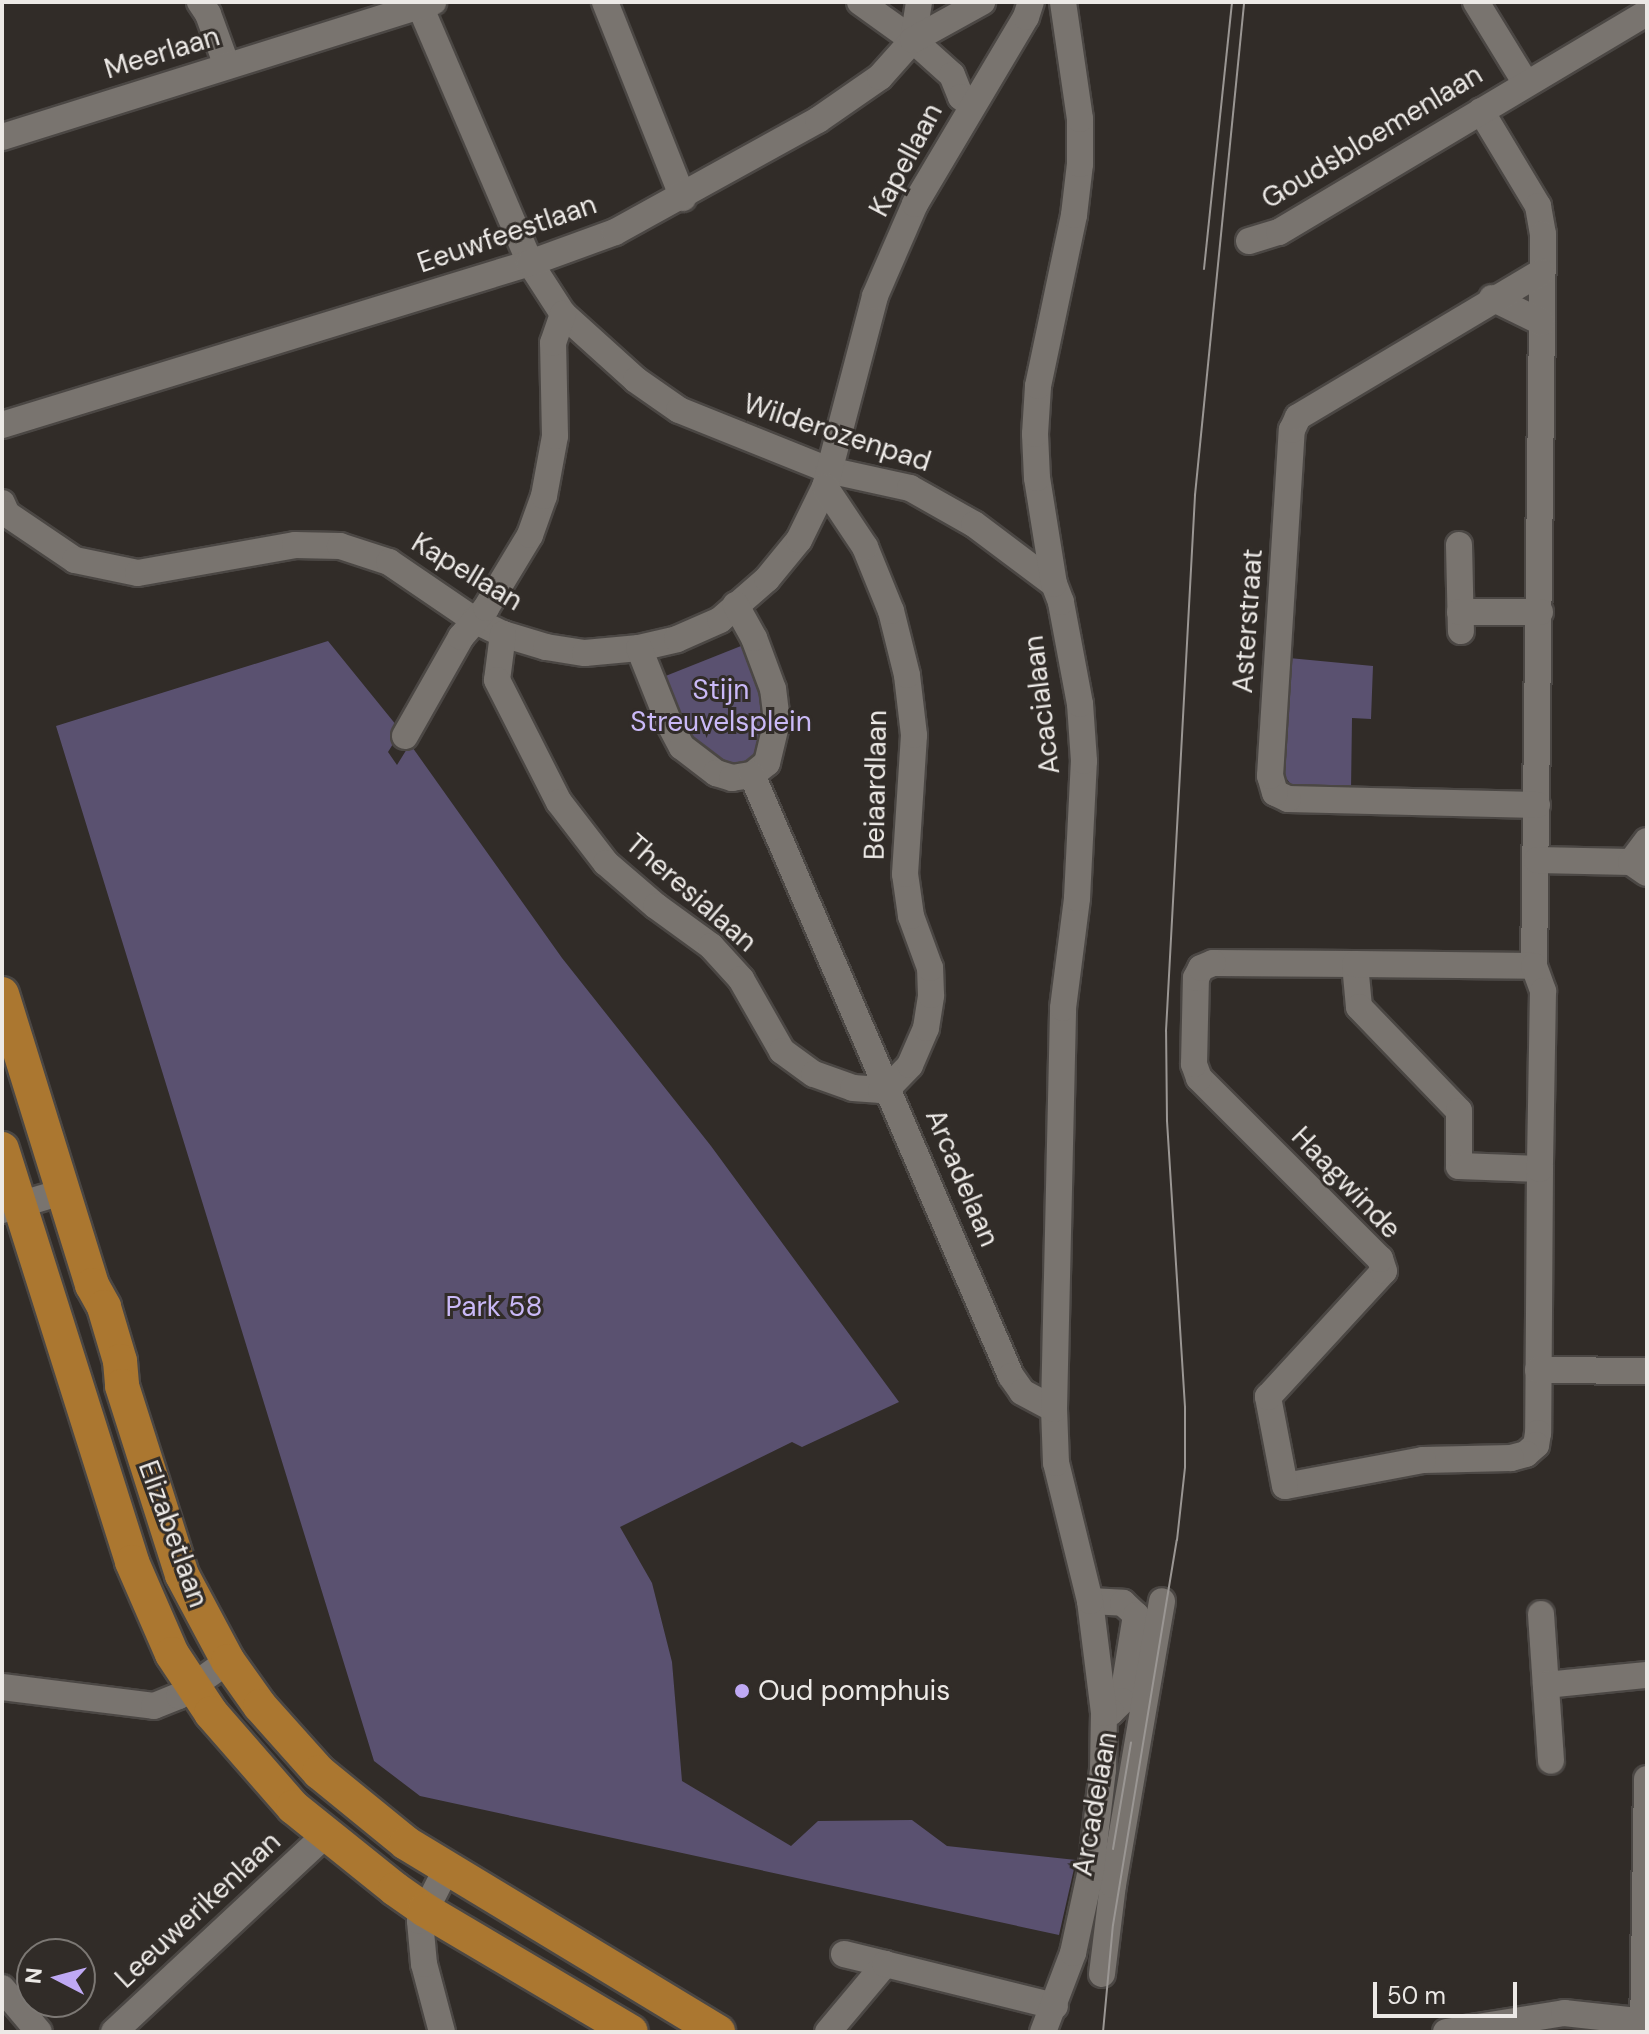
<!DOCTYPE html>
<style>
body{margin:0}
#map{position:relative;width:1649px;height:2034px;overflow:hidden;background:#312c28;font-family:"DM Sans",sans-serif}
div>[style]{position:absolute}
[style*='--x']{left:calc(var(--x)*1px);top:calc(var(--y)*1px);width:calc(var(--w)*1px);rotate:calc(var(--a)*1deg)}
.green>*{inset:0;background:#5a5170}
.roads{filter:drop-shadow(2px 0 #4b4744) drop-shadow(-2px 0 #4b4744) drop-shadow(0 2px #4b4744) drop-shadow(0 -2px #4b4744)}
.minor>*{height:26px;margin:-13px;padding:0 13px;transform-origin:13px;border-radius:13px;background:#79746f}
.major>*{height:34px;margin:-17px;padding:0 17px;transform-origin:17px;border-radius:17px;background:#ab7730}
.tram>*{height:2px;margin:-1px;padding:0 1px;transform-origin:1px;border-radius:1px;background:#9a9693}
.dots>*{width:22px;height:22px;translate:-50% -50%;box-sizing:border-box;border:4px solid #312c28;border-radius:50%}
span{translate:-50% -50%;white-space:nowrap;text-align:center;line-height:1.15;-webkit-text-stroke:6px #312c28;paint-order:stroke}
.street-label{font-size:28px;color:#ece9e6}
.park-label{font-size:28px;color:#cab9f7}
.poi-label{font-size:28px;color:#ece9e6}
.left{translate:0 -50%;text-align:left}
.frame{position:absolute;inset:0;border:4px solid #ece9e6;pointer-events:none}
.north{position:absolute;left:16px;top:1938px;width:80px;height:80px;box-sizing:border-box;background:#312c28;border:2px solid #7c7874;border-radius:50%;rotate:276deg;font-size:22px;font-weight:700;line-height:32px;text-align:center;color:#ece9e6}
.north::after{content:'';display:block;margin:auto;width:28px;height:36px;background:#bfa9f4;clip-path:polygon(50% 0,100% 100%,50% 72%,0 100%)}
.scale{position:absolute;left:1373px;top:1982px;width:144px;height:36px;box-sizing:border-box;border:4px solid #ece9e6;border-top:0;padding-left:10px;font-size:24px;line-height:28px;white-space:nowrap;color:#ece9e6;-webkit-text-stroke:6px #312c28;paint-order:stroke}
</style>
<div id="map">
<div class="green">
<i style="clip-path:polygon(328px 641px,401px 731px,388px 752px,397px 765px,410px 744px,562px 958px,711px 1146px,899px 1402px,802px 1447px,792px 1442px,620px 1527px,652px 1583px,672px 1662px,682px 1781px,791px 1846px,818px 1821px,912px 1820px,947px 1846px,1076px 1860px,1059px 1935px,420px 1796px,374px 1761px,56px 726px)"></i>
<i style="clip-path:polygon(746px 644px,768px 698px,762px 757px,738px 771px,690px 746px,658px 679px)"></i>
<i style="clip-path:polygon(1289px 658px,1373px 666px,1371px 719px,1352px 718px,1351px 791px,1292px 786px,1283px 774px)"></i>
</div>
<div class="roads">
<div class="minor">
<i style="--x:200;--y:2;--w:14;--a:56"></i>
<i style="--x:208;--y:14;--w:55;--a:69.9"></i>
<i style="--x:605;--y:2;--w:211;--a:68.3"></i>
<i style="--x:860;--y:2;--w:65;--a:35.6"></i>
<i style="--x:913;--y:40;--w:52;--a:41.9"></i>
<i style="--x:952;--y:75;--w:24;--a:68"></i>
<i style="--x:961;--y:97;--w:13;--a:39"></i>
<i style="--x:1476;--y:2;--w:94;--a:58.5"></i>
<i style="--x:420;--y:6;--w:280;--a:66.8"></i>
<i style="--x:530;--y:263;--w:61;--a:57.1"></i>
<i style="--x:563;--y:314;--w:98;--a:42.1"></i>
<i style="--x:636;--y:380;--w:52;--a:34.9"></i>
<i style="--x:679;--y:410;--w:161;--a:21.9"></i>
<i style="--x:828;--y:470;--w:84;--a:12.4"></i>
<i style="--x:910;--y:488;--w:73;--a:29.4"></i>
<i style="--x:974;--y:524;--w:100;--a:36.9"></i>
<i style="--x:913;--y:40;--w:38;--a:-81"></i>
<i style="--x:1481;--y:111;--w:111;--a:59"></i>
<i style="--x:1538;--y:206;--w:28;--a:80"></i>
<i style="--x:1543;--y:234;--w:732;--a:90.7"></i>
<i style="--x:2;--y:137;--w:452;--a:-17.4"></i>
<i style="--x:1249;--y:241;--w:31;--a:-17"></i>
<i style="--x:1279;--y:232;--w:428;--a:-30.8"></i>
<i style="--x:1492;--y:298;--w:55;--a:26.1"></i>
<i style="--x:2;--y:425;--w:552;--a:-17.06"></i>
<i style="--x:530;--y:263;--w:90;--a:-20"></i>
<i style="--x:615;--y:232;--w:232;--a:-28.9"></i>
<i style="--x:818;--y:120;--w:75;--a:-34.7"></i>
<i style="--x:880;--y:77;--w:50;--a:-48.3"></i>
<i style="--x:913;--y:40;--w:79;--a:-28.8"></i>
<i style="--x:2;--y:503;--w:12;--a:66"></i>
<i style="--x:7;--y:514;--w:82;--a:34.1"></i>
<i style="--x:75;--y:560;--w:64;--a:11.7"></i>
<i style="--x:138;--y:573;--w:159;--a:-10.1"></i>
<i style="--x:295;--y:545;--w:45;--a:1.3"></i>
<i style="--x:340;--y:546;--w:52;--a:18.1"></i>
<i style="--x:389;--y:562;--w:103;--a:34.3"></i>
<i style="--x:474;--y:620;--w:32;--a:26"></i>
<i style="--x:503;--y:634;--w:45;--a:16.8"></i>
<i style="--x:546;--y:647;--w:39;--a:9"></i>
<i style="--x:585;--y:653;--w:54;--a:-5.3"></i>
<i style="--x:639;--y:648;--w:39;--a:-13"></i>
<i style="--x:677;--y:639;--w:47;--a:-23.8"></i>
<i style="--x:720;--y:620;--w:62;--a:-41.1"></i>
<i style="--x:767;--y:579;--w:50;--a:-50.6"></i>
<i style="--x:799;--y:540;--w:59;--a:-63.9"></i>
<i style="--x:825;--y:487;--w:197;--a:-75.3"></i>
<i style="--x:875;--y:296;--w:100;--a:-66.5"></i>
<i style="--x:915;--y:204;--w:217;--a:-59.3"></i>
<i style="--x:1026;--y:17;--w:16;--a:-72"></i>
<i style="--x:1459;--y:545;--w:86;--a:88.7"></i>
<i style="--x:1460;--y:612;--w:80;--a:0"></i>
<i style="--x:503;--y:634;--w:46;--a:97.4"></i>
<i style="--x:497;--y:680;--w:137;--a:63.1"></i>
<i style="--x:559;--y:802;--w:77;--a:52.4"></i>
<i style="--x:606;--y:863;--w:66;--a:40.7"></i>
<i style="--x:656;--y:906;--w:68;--a:36"></i>
<i style="--x:711;--y:946;--w:45;--a:47.7"></i>
<i style="--x:741;--y:979;--w:83;--a:60.3"></i>
<i style="--x:782;--y:1051;--w:39;--a:36"></i>
<i style="--x:814;--y:1074;--w:41;--a:19.7"></i>
<i style="--x:853;--y:1088;--w:28;--a:4"></i>
<i style="--x:881;--y:1090;--w:9;--a:-21"></i>
<i style="--x:889;--y:1087;--w:30;--a:-46"></i>
<i style="--x:910;--y:1065;--w:40;--a:-66.6"></i>
<i style="--x:926;--y:1028;--w:33;--a:-81"></i>
<i style="--x:931;--y:995;--w:27;--a:-92"></i>
<i style="--x:930;--y:968;--w:55;--a:-110.1"></i>
<i style="--x:911;--y:916;--w:42;--a:-98.1"></i>
<i style="--x:905;--y:874;--w:139;--a:-86.3"></i>
<i style="--x:914;--y:735;--w:60;--a:-96.7"></i>
<i style="--x:907;--y:675;--w:66;--a:-104"></i>
<i style="--x:891;--y:611;--w:69;--a:-112.1"></i>
<i style="--x:865;--y:547;--w:72;--a:-123.7"></i>
<i style="--x:639;--y:648;--w:81;--a:68.2"></i>
<i style="--x:669;--y:723;--w:27;--a:62"></i>
<i style="--x:682;--y:747;--w:43;--a:37.4"></i>
<i style="--x:716;--y:773;--w:17;--a:17"></i>
<i style="--x:732;--y:778;--w:20;--a:-9"></i>
<i style="--x:752;--y:775;--w:19;--a:-39"></i>
<i style="--x:767;--y:763;--w:43;--a:-76.6"></i>
<i style="--x:777;--y:721;--w:32;--a:-97"></i>
<i style="--x:773;--y:689;--w:54;--a:-110.4"></i>
<i style="--x:754;--y:638;--w:38;--a:-119"></i>
<i style="--x:405;--y:736;--w:114;--a:-60.5"></i>
<i style="--x:461;--y:637;--w:38;--a:-49"></i>
<i style="--x:486;--y:608;--w:85;--a:-58.9"></i>
<i style="--x:530;--y:535;--w:41;--a:-70.3"></i>
<i style="--x:544;--y:496;--w:61;--a:-79.6"></i>
<i style="--x:555;--y:436;--w:93;--a:-91.2"></i>
<i style="--x:553;--y:343;--w:31;--a:-71"></i>
<i style="--x:752;--y:775;--w:654;--a:66.69"></i>
<i style="--x:1011;--y:1376;--w:19;--a:55"></i>
<i style="--x:1022;--y:1392;--w:36;--a:28"></i>
<i style="--x:1537;--y:805;--w:249;--a:-178.6"></i>
<i style="--x:1288;--y:799;--w:14;--a:-155"></i>
<i style="--x:1275;--y:793;--w:18;--a:-106"></i>
<i style="--x:1270;--y:776;--w:347;--a:-86.4"></i>
<i style="--x:1292;--y:430;--w:14;--a:-65"></i>
<i style="--x:1298;--y:417;--w:283;--a:-30.8"></i>
<i style="--x:1537;--y:860;--w:94;--a:1.2"></i>
<i style="--x:1631;--y:862;--w:19;--a:35"></i>
<i style="--x:1631;--y:862;--w:26;--a:-53"></i>
<i style="--x:1213;--y:963;--w:142;--a:0.4"></i>
<i style="--x:1355;--y:964;--w:43;--a:84.7"></i>
<i style="--x:1359;--y:1007;--w:144;--a:46.1"></i>
<i style="--x:1459;--y:1111;--w:55;--a:90"></i>
<i style="--x:1459;--y:1166;--w:81;--a:2.1"></i>
<i style="--x:1540;--y:1169;--w:264;--a:90.4"></i>
<i style="--x:1538;--y:1433;--w:12;--a:99"></i>
<i style="--x:1536;--y:1445;--w:13;--a:138"></i>
<i style="--x:1526;--y:1454;--w:16;--a:165"></i>
<i style="--x:1511;--y:1458;--w:88;--a:178.7"></i>
<i style="--x:1423;--y:1460;--w:140;--a:169.3"></i>
<i style="--x:1285;--y:1486;--w:91;--a:-100.8"></i>
<i style="--x:1268;--y:1397;--w:171;--a:-47.4"></i>
<i style="--x:1384;--y:1271;--w:13;--a:-108"></i>
<i style="--x:1380;--y:1259;--w:256;--a:-135"></i>
<i style="--x:1199;--y:1078;--w:15;--a:-110"></i>
<i style="--x:1194;--y:1064;--w:86;--a:-88.7"></i>
<i style="--x:1196;--y:978;--w:11;--a:-63"></i>
<i style="--x:1201;--y:968;--w:13;--a:-23"></i>
<i style="--x:1355;--y:964;--w:179;--a:0.6"></i>
<i style="--x:1534;--y:966;--w:27;--a:70"></i>
<i style="--x:1543;--y:991;--w:178;--a:91"></i>
<i style="--x:2;--y:1210;--w:63;--a:-16.7"></i>
<i style="--x:1538;--y:1370;--w:109;--a:0.5"></i>
<i style="--x:1090;--y:1601;--w:33;--a:3"></i>
<i style="--x:1123;--y:1603;--w:18;--a:43"></i>
<i style="--x:1136;--y:1615;--w:87;--a:99.2"></i>
<i style="--x:1122;--y:1701;--w:16;--a:135"></i>
<i style="--x:1111;--y:1712;--w:7;--a:172"></i>
<i style="--x:1541;--y:1614;--w:147;--a:86.1"></i>
<i style="--x:1546;--y:1685;--w:101;--a:-5.7"></i>
<i style="--x:2;--y:1687;--w:153;--a:7.1"></i>
<i style="--x:154;--y:1706;--w:27;--a:-22"></i>
<i style="--x:179;--y:1696;--w:60;--a:-35.5"></i>
<i style="--x:844;--y:1954;--w:42;--a:13.7"></i>
<i style="--x:1102;--y:1974;--w:90;--a:-83"></i>
<i style="--x:1113;--y:1885;--w:288;--a:-80.2"></i>
<i style="--x:2;--y:1988;--w:57;--a:49.9"></i>
<i style="--x:114;--y:2032;--w:289;--a:-43"></i>
<i style="--x:442;--y:2032;--w:70;--a:-104.8"></i>
<i style="--x:424;--y:1964;--w:43;--a:-95.3"></i>
<i style="--x:420;--y:1921;--w:57;--a:-63"></i>
<i style="--x:828;--y:2032;--w:89;--a:-50"></i>
<i style="--x:885;--y:1964;--w:175;--a:13.9"></i>
<i style="--x:1043;--y:2032;--w:85;--a:-69.2"></i>
<i style="--x:1073;--y:1953;--w:85;--a:-77.8"></i>
<i style="--x:1091;--y:1870;--w:101;--a:-83.2"></i>
<i style="--x:1103;--y:1770;--w:57;--a:-89"></i>
<i style="--x:1104;--y:1713;--w:113;--a:-97.1"></i>
<i style="--x:1090;--y:1601;--w:142;--a:-103.8"></i>
<i style="--x:1056;--y:1463;--w:54;--a:-92.1"></i>
<i style="--x:1054;--y:1409;--w:401;--a:-88.7"></i>
<i style="--x:1063;--y:1008;--w:111;--a:-82.7"></i>
<i style="--x:1077;--y:898;--w:137;--a:-87.1"></i>
<i style="--x:1084;--y:761;--w:57;--a:-94"></i>
<i style="--x:1080;--y:704;--w:104;--a:-100.6"></i>
<i style="--x:1061;--y:602;--w:19;--a:-111"></i>
<i style="--x:1054;--y:584;--w:107;--a:-99.1"></i>
<i style="--x:1037;--y:478;--w:44;--a:-92.6"></i>
<i style="--x:1035;--y:434;--w:48;--a:-86.4"></i>
<i style="--x:1038;--y:386;--w:175;--a:-78.1"></i>
<i style="--x:1074;--y:215;--w:51;--a:-83.3"></i>
<i style="--x:1080;--y:164;--w:45;--a:-90"></i>
<i style="--x:1080;--y:119;--w:118;--a:-98.3"></i>
<i style="--x:1446;--y:2032;--w:120;--a:-9.1"></i>
<i style="--x:1564;--y:2013;--w:83;--a:6.2"></i>
<i style="--x:1643;--y:2032;--w:253;--a:-89.1"></i>
</div>
<div class="major">
<i style="--x:2;--y:994;--w:305;--a:72.8"></i>
<i style="--x:92;--y:1285;--w:25;--a:61"></i>
<i style="--x:104;--y:1307;--w:56;--a:73.5"></i>
<i style="--x:120;--y:1361;--w:25;--a:85"></i>
<i style="--x:122;--y:1386;--w:198;--a:72.4"></i>
<i style="--x:182;--y:1575;--w:98;--a:61.9"></i>
<i style="--x:228;--y:1661;--w:55;--a:54.6"></i>
<i style="--x:260;--y:1706;--w:89;--a:48.2"></i>
<i style="--x:319;--y:1772;--w:112;--a:39.2"></i>
<i style="--x:406;--y:1843;--w:365;--a:31.2"></i>
<i style="--x:2;--y:1149;--w:433;--a:72.5"></i>
<i style="--x:132;--y:1562;--w:100;--a:66.5"></i>
<i style="--x:172;--y:1654;--w:71;--a:56.5"></i>
<i style="--x:211;--y:1713;--w:125;--a:48.9"></i>
<i style="--x:293;--y:1807;--w:131;--a:38.8"></i>
<i style="--x:395;--y:1889;--w:37;--a:35"></i>
<i style="--x:425;--y:1910;--w:239;--a:30.6"></i>
</div>
</div>
<div class="tram">
<i style="--x:1204;--y:269;--w:268;--a:-84"></i>
<i style="--x:1113;--y:1849;--w:108;--a:-80.4"></i>
<i style="--x:1103;--y:2032;--w:107;--a:-84.7"></i>
<i style="--x:1113;--y:1925;--w:390;--a:-80.6"></i>
<i style="--x:1177;--y:1540;--w:73;--a:-83.7"></i>
<i style="--x:1185;--y:1467;--w:60;--a:-90"></i>
<i style="--x:1185;--y:1407;--w:288;--a:-93.6"></i>
<i style="--x:1167;--y:1120;--w:89;--a:-90.6"></i>
<i style="--x:1166;--y:1031;--w:537;--a:-86.9"></i>
<i style="--x:1195;--y:495;--w:495;--a:-84.3"></i>
</div>
<div class="dots">
<i style="left:742px;top:1691px;background:#bfa9f4"></i>
</div>
<div class="street-label">
<span style="left:162px;top:53px;rotate:-17deg">Meerlaan</span>
<span style="left:1372px;top:137px;rotate:-31deg">Goudsbloemenlaan</span>
<span style="left:906px;top:160px;rotate:-62deg">Kapellaan</span>
<span style="left:507px;top:234px;rotate:-19deg">Eeuwfeestlaan</span>
<span style="left:837px;top:433px;rotate:18deg">Wilderozenpad</span>
<span style="left:467px;top:572px;rotate:31deg">Kapellaan</span>
<span style="left:1248px;top:621px;rotate:-86deg">Asterstraat</span>
<span style="left:1042px;top:705px;rotate:-97deg">Acacialaan</span>
<span style="left:876px;top:785px;rotate:-89deg">Beiaardlaan</span>
<span style="left:691px;top:893px;rotate:41deg">Theresialaan</span>
<span style="left:962px;top:1178px;rotate:67deg">Arcadelaan</span>
<span style="left:1346px;top:1183px;rotate:46deg">Haagwinde</span>
<span style="left:173px;top:1534px;rotate:70deg">Elizabetlaan</span>
<span style="left:1095px;top:1804px;rotate:-80deg">Arcadelaan</span>
<span style="left:198px;top:1910px;rotate:-43deg">Leeuwerikenlaan</span>
</div>
<div class="park-label">
<span style="left:721px;top:706px">Stijn<br>Streuvelsplein</span>
<span style="left:494px;top:1307px">Park 58</span>
</div>
<div class="poi-label">
<span class="left" style="left:758px;top:1691px">Oud pomphuis</span>
</div>
<div class="frame"></div>
<div class="north">N</div>
<div class="scale">50 m</div>
</div>
